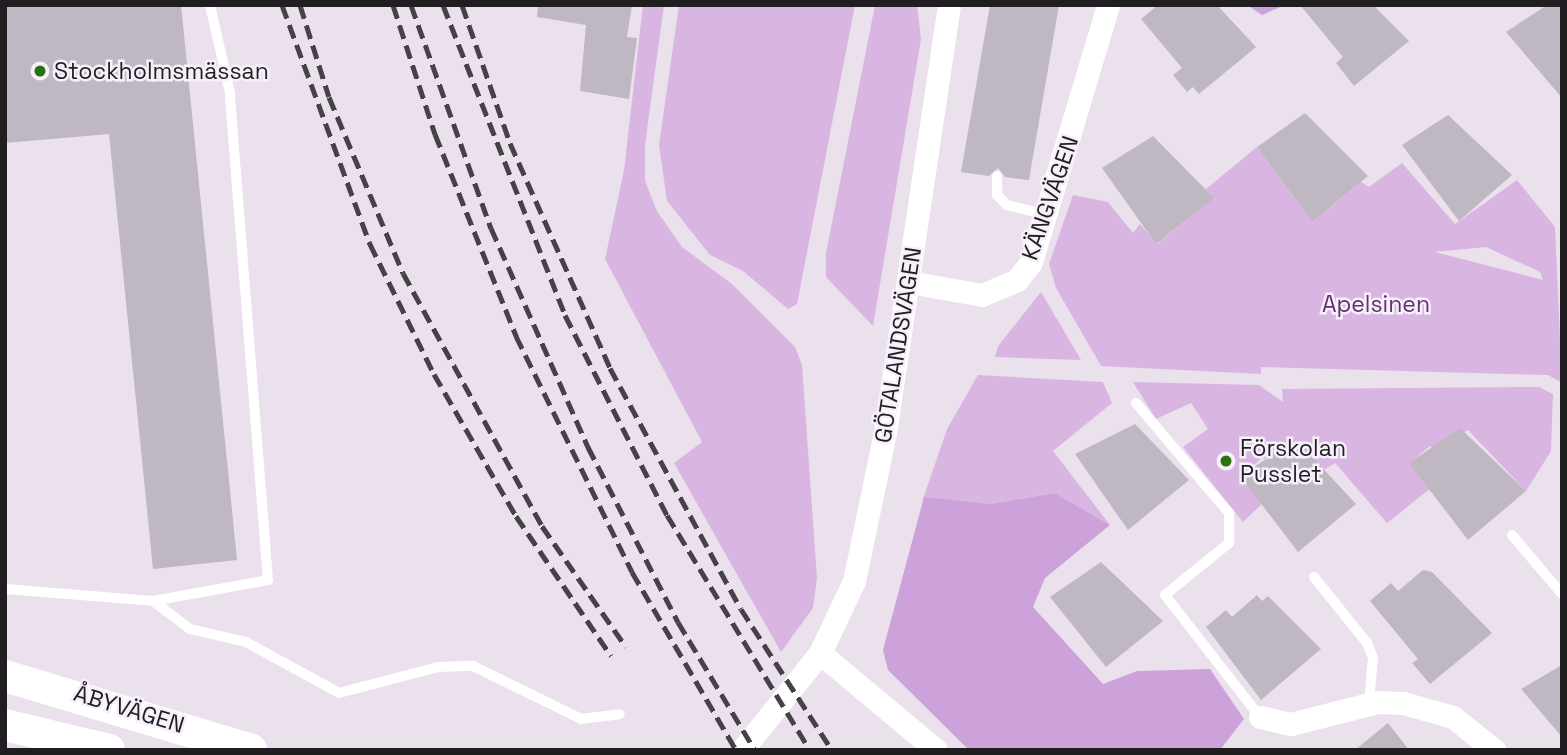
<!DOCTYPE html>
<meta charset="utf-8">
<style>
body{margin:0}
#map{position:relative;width:1567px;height:755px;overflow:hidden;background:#eae1ec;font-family:"Space Grotesk",sans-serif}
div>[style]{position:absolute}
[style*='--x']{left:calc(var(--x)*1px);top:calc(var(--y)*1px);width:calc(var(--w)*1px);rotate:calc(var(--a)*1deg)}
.green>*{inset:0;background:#d9b6e2}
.forest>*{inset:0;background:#cda1d9}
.building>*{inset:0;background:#bfb7c1}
.lane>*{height:10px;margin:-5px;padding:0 5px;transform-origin:5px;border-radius:5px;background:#fff}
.street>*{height:23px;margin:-11.5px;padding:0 11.5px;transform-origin:11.5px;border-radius:11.5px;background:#fff}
.secondary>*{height:32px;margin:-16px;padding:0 16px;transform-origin:16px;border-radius:16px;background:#fff}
.rail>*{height:5px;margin-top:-2.5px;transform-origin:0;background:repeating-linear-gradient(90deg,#454146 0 14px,transparent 0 21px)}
.dots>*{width:19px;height:19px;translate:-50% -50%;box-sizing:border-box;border:4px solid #f7effa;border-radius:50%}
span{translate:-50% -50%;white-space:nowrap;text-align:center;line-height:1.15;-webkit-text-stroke:5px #f7effa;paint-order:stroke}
.poi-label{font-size:23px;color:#211e22}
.left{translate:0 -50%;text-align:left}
.street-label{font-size:23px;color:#211e22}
.park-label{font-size:23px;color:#652f72}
.frame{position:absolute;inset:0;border:7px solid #211e22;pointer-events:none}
</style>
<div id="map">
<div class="green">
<i style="clip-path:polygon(643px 5px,664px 5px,645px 145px,645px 181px,657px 211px,682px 247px,732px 284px,795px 347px,802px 365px,817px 578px,813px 608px,781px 652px,674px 463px,702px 442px,605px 259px,624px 170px)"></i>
<i style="clip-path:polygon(679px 5px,855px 5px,797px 304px,788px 309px,743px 271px,710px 255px,667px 201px,659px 145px)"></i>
<i style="clip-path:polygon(875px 5px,917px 5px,921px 39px,873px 326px,826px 277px,826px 253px)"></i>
<i style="clip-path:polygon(evenodd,1257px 147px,1312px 222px,1361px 182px,1369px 187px,1402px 163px,1455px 224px,1517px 180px,1555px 227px,1562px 383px,1548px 375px,1261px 367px,1261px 374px,1101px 366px,1056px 288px,1049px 264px,1073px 195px,1108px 202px,1133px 233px,1140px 224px,1157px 244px,1213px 198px,1206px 189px,1257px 147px,1486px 247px,1540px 272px,1543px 280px,1435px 252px,1486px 247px)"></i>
<i style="clip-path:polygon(1041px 292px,1081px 360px,995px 357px,998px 346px)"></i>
<i style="clip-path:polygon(978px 375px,1103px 382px,1112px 403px,1053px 451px,1110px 525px,1055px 493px,990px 504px,923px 499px,947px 429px)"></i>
<i style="clip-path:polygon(1133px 382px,1259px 385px,1283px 402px,1282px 389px,1539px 387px,1553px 394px,1551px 451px,1526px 491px,1468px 430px,1434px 450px,1430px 446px,1410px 463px,1431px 488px,1387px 523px,1335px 463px,1322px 471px,1262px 458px,1241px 476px,1263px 503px,1243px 522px,1183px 447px,1208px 429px,1191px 403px,1156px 419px)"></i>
</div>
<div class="forest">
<i style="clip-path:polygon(1247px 5px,1285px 5px,1262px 15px)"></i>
<i style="clip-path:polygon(1055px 493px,1110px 525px,1045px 578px,1033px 607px,1103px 684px,1137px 671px,1210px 669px,1244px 719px,1220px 750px,969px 750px,888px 670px,883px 650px,924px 497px,990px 504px)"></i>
</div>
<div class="building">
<i style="clip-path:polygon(5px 5px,181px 5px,237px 560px,153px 569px,109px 134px,5px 143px)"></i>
<i style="clip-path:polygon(538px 5px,632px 5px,627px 37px,637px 38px,629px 99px,580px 91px,586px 25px,537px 17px)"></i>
<i style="clip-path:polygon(990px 5px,1059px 5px,1029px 180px,1005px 177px,998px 168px,989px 176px,961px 172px)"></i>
<i style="clip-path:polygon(1158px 5px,1217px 5px,1256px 47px,1199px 94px,1193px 87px,1187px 92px,1173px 75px,1182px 68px,1141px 19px)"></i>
<i style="clip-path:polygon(1300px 5px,1373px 5px,1409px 41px,1354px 86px,1336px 63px,1343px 57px)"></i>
<i style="clip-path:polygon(1547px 5px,1562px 5px,1562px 98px,1506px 32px)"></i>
<i style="clip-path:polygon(1305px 113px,1368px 176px,1312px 222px,1257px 147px)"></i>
<i style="clip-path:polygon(1448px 115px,1512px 175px,1459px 221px,1402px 145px)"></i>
<i style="clip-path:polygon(1153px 136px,1214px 198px,1156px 244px,1102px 168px)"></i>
<i style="clip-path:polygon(1135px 424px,1189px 480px,1128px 530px,1075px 454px)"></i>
<i style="clip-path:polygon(1460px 428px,1526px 491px,1468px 540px,1409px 463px)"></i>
<i style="clip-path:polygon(1291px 443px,1301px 445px,1356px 504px,1298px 552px,1240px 476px)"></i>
<i style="clip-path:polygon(1101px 562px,1163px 621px,1106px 667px,1050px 597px)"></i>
<i style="clip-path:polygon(1423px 570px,1432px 572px,1492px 633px,1430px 684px,1412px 663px,1418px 659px,1370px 601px,1391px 583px,1398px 591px)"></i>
<i style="clip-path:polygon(1257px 595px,1262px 601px,1268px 596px,1321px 649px,1261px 700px,1206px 627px,1226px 610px,1232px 617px)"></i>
<i style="clip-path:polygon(1562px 665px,1562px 737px,1521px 689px)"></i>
<i style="clip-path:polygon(1388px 723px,1409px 750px,1355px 750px)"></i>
</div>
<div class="lane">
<i style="--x:997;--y:176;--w:19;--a:90"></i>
<i style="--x:997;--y:195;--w:14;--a:45"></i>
<i style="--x:1007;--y:205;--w:41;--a:14"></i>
<i style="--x:1136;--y:403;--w:144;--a:49.8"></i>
<i style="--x:1229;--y:513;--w:30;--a:90"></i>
<i style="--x:1229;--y:543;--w:82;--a:140.9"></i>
<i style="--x:1165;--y:595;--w:155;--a:52.1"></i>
<i style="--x:1512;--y:535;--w:77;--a:49.7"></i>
<i style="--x:1314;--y:577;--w:85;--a:51.2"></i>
<i style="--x:1367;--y:643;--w:16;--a:68"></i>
<i style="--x:1373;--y:658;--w:45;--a:95.1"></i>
<i style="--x:5;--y:589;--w:148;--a:4.6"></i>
<i style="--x:153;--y:601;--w:117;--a:-10.3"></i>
<i style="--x:268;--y:580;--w:488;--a:-94.5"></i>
<i style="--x:230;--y:93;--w:90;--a:-102.8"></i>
<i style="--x:153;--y:601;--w:46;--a:37.1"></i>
<i style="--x:190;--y:629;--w:57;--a:13.1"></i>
<i style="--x:246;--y:642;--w:106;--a:28.7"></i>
<i style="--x:339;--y:693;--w:102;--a:-14.7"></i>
<i style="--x:438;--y:667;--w:35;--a:-2"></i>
<i style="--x:473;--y:666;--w:120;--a:26.1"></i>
<i style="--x:581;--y:719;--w:39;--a:-7"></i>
</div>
<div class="street">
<i style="--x:909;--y:282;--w:74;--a:10.1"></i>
<i style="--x:982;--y:295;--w:38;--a:-23"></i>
<i style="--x:1017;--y:280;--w:23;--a:-52"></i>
<i style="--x:1031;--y:262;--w:268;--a:-73.3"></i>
<i style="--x:820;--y:653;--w:151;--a:39.9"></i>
<i style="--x:1260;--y:717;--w:32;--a:13"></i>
<i style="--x:1291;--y:724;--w:89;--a:-14.3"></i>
<i style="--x:1377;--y:702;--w:26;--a:2"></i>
<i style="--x:1403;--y:703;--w:52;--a:15.6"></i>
<i style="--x:1453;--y:717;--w:53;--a:38.8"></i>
<i style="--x:742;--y:750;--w:124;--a:-51.2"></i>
<i style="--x:820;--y:653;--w:80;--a:-64.7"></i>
<i style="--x:854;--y:581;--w:151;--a:-78.2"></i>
<i style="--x:885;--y:433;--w:433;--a:-81.5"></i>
</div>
<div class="secondary">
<i style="--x:5;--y:676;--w:257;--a:16.7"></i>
<i style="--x:5;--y:725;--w:107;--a:13.5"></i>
</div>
<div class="rail">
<i style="--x:282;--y:5;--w:255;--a:69.8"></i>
<i style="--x:370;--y:244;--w:145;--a:63.8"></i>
<i style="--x:434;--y:374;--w:164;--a:60"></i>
<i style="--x:516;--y:516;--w:169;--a:55.8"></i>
<i style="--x:300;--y:5;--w:96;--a:72.5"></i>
<i style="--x:329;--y:97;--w:191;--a:67.2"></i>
<i style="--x:403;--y:273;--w:289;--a:61.2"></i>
<i style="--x:542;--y:526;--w:147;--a:55.2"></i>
<i style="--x:393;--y:5;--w:136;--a:72"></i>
<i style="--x:435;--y:134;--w:218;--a:68.1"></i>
<i style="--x:516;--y:336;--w:263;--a:63.8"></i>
<i style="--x:632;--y:572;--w:206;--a:59.7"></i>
<i style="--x:411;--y:5;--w:237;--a:70.3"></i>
<i style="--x:491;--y:228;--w:240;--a:66.1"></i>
<i style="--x:588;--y:447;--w:197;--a:62.8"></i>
<i style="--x:678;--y:622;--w:149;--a:59"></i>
<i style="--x:443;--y:5;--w:333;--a:68.5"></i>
<i style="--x:565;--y:315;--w:225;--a:63"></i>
<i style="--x:667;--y:515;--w:275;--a:58.7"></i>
<i style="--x:462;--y:5;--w:146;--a:70.8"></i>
<i style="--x:510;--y:143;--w:246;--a:66"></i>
<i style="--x:610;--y:368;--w:274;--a:61.5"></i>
<i style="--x:741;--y:609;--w:168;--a:57.2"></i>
</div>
<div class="dots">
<i style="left:40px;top:71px;background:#2b7111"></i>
<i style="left:1226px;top:461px;background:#2b7111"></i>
</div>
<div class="poi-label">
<span class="left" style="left:54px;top:71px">Stockholmsmässan</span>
<span class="left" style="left:1240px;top:461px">Förskolan<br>Pusslet</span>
</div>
<div class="street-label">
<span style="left:1050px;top:198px;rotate:-71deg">KÄNGVÄGEN</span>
<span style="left:898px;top:345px;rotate:-81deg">GÖTALANDSVÄGEN</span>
<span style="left:129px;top:709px;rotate:17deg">ÅBYVÄGEN</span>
</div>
<div class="park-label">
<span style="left:1376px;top:304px">Apelsinen</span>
</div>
<div class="frame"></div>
</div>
